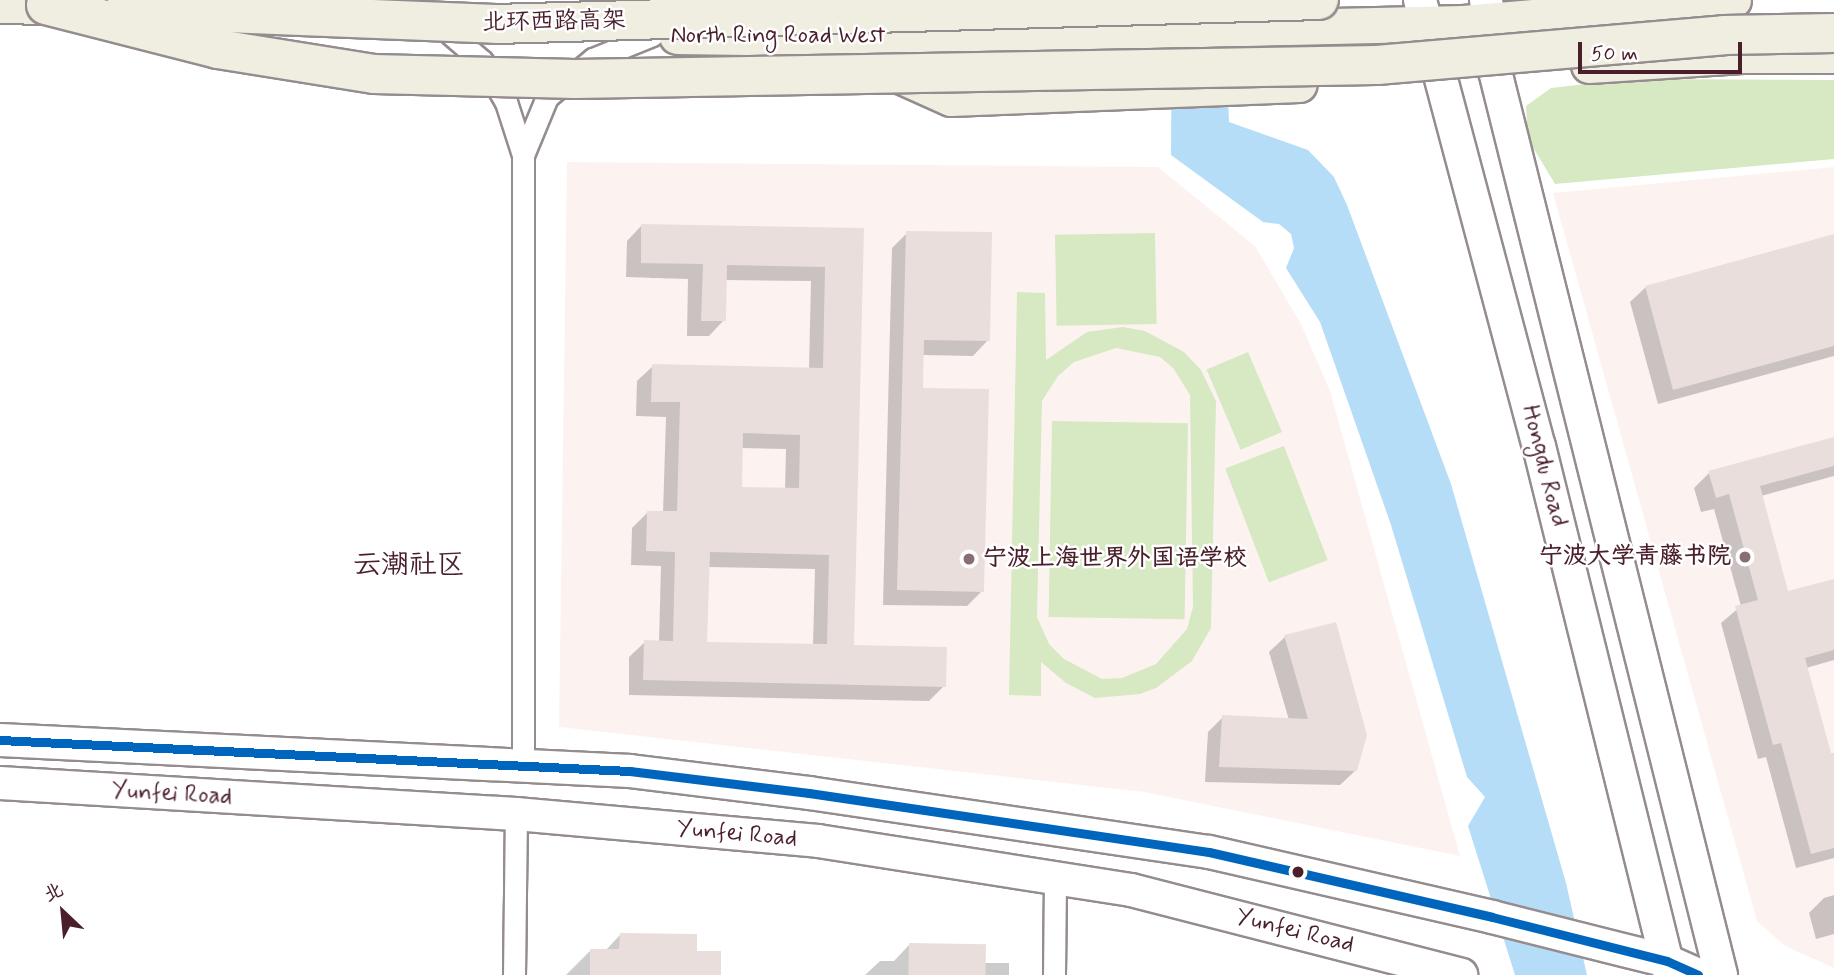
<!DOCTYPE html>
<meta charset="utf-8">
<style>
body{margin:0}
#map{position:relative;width:1834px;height:975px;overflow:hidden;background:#fff;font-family:Mynerve,"LXGW WenKai TC",sans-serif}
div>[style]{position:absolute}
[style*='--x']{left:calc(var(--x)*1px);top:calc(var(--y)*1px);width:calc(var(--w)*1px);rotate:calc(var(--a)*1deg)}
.built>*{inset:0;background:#fcf3f0}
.green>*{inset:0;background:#d6e9c2;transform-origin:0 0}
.water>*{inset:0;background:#b5ddf8}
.shadow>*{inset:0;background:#0003}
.building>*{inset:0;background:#e9dedb;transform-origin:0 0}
.roads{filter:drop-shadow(2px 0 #948c8e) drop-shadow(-2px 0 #948c8e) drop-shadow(0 2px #948c8e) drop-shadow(0 -2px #948c8e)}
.street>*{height:21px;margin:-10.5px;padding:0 10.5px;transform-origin:10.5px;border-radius:10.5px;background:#fff}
.secondary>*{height:32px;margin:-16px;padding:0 16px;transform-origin:16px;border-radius:16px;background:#fff}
.primary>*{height:35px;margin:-17.5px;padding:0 17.5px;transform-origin:17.5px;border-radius:17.5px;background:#f0ede1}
.highway>*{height:38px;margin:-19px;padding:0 19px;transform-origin:19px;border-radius:19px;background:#f0ede1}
.bridges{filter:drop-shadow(2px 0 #948c8e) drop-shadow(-2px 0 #948c8e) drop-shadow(0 2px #948c8e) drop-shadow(0 -2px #948c8e)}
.highway-bridge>*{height:38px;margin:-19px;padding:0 19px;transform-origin:19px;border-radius:19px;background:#f0ede1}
.bus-1>*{height:9px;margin:-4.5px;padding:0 4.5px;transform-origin:4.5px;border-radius:4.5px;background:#0065bd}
.dots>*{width:19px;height:19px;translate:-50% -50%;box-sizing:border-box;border:4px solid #fff;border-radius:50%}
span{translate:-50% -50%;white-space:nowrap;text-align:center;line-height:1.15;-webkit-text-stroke:5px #fff;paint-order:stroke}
.street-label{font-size:24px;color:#4a1f2b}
.poi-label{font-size:24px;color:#4a1f2b;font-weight:700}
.right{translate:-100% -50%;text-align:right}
.left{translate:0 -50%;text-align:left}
.quarter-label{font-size:28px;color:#4a1f2b}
.north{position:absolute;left:28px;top:877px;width:70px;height:70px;-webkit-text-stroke:5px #fff;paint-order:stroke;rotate:334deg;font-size:19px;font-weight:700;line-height:28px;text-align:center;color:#4a1f2b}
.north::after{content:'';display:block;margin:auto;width:24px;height:32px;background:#4a1f2b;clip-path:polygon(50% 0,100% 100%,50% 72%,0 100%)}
.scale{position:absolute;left:1578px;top:42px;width:164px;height:32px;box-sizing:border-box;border:4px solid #4a1f2b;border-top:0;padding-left:9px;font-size:21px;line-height:24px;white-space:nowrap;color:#4a1f2b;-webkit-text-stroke:5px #fff;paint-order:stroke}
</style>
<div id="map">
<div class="built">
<i style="clip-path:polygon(567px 162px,1158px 167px,1255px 246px,1301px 324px,1330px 391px,1460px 856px,1144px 792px,559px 727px)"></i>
<i style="clip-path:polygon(1834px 167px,1834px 968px,1785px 946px,1757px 921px,1553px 193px)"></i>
</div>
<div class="green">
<i style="clip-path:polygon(1628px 79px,1834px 80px,1834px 159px,1555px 184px,1528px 139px,1526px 106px,1551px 88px)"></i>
<i style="left:1155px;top:233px;width:91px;height:100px;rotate:89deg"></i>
<i style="clip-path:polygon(evenodd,1017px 292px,1045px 293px,1046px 360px,1087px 332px,1123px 327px,1145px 331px,1184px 352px,1201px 370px,1216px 401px,1211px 628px,1192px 661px,1156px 688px,1140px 694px,1095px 698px,1066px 683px,1041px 662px,1041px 696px,1009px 695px,1017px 292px,1116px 348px,1160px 357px,1173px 368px,1190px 395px,1193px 607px,1187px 629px,1156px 664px,1122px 678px,1102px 679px,1064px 659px,1049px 644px,1037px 617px,1042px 401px,1058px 376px,1074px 362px,1116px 348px)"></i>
<i style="left:1248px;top:352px;width:87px;height:45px;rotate:67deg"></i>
<i style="left:1052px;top:421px;width:136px;height:196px;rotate:1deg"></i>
<i style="left:1284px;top:446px;width:122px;height:63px;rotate:69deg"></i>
</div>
<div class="water">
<i style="clip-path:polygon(1172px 0,1224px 0,1229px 122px,1308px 150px,1334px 177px,1347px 205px,1451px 484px,1566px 883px,1587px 975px,1515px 975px,1468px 826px,1485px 797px,1467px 777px,1391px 525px,1320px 322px,1286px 268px,1294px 248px,1291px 234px,1279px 224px,1263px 222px,1171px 155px)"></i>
</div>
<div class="shadow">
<i style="clip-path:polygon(evenodd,642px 225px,862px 230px,852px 646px,944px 686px,929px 701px,629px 695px,629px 657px,645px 642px,659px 642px,661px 566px,631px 565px,632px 528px,647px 513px,663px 513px,666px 417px,636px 416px,637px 381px,653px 366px,809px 369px,811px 281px,725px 280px,724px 320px,709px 336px,687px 336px,688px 279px,626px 277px,627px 241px,642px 225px,741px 448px,786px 449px,785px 490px,740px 489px,741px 448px,642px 225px,707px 567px,815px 569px,813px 646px,706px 643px,707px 567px)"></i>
<i style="clip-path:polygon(907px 233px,988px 340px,973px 356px,922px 355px,921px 390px,982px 591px,967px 606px,883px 605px,892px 248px)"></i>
<i style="clip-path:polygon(1834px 236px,1834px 356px,1658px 404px,1630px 302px,1646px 287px)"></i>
<i style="clip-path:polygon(1834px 439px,1834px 476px,1761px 496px,1787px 594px,1834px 581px,1834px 660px,1806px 668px,1829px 756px,1834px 754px,1834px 858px,1796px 868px,1766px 757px,1758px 759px,1721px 623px,1741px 606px,1714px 509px,1701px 512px,1694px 488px,1709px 473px)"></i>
<i style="clip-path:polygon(1285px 637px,1356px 770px,1340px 785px,1205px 782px,1208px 732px,1223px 717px,1289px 720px,1269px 652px)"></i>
<i style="clip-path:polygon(1834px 895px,1834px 934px,1816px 939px,1809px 913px,1824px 898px)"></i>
<i style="clip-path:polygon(620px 935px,695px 953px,719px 975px,566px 975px,591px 950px,605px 951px)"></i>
<i style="clip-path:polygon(909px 945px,984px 963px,1009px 963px,1009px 975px,865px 975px,880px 961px,894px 961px)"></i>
</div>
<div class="building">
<i style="clip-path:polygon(evenodd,641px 224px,864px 228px,854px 645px,947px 647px,946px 687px,643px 680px,644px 640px,673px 641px,675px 552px,646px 551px,647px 511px,677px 511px,680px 402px,651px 402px,652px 364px,823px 368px,825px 267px,727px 265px,726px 321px,701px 321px,703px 264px,641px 263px,641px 224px,743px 433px,800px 435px,799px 488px,742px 487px,743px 433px,641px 224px,710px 552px,829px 555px,827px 644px,707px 642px,710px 552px)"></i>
<i style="clip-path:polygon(906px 231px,992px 232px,990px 341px,924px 340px,923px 388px,989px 389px,984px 592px,897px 590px)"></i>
<i style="clip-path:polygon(1834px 234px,1834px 346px,1673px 390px,1645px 286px)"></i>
<i style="clip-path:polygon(1834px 437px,1834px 466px,1760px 486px,1788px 591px,1834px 579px,1834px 650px,1805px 658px,1831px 753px,1834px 753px,1834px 848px,1811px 854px,1781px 743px,1773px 745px,1735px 606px,1758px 600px,1729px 494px,1716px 498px,1708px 471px)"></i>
<i style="clip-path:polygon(1336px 622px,1367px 735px,1357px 771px,1219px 767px,1222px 715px,1308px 719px,1284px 635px)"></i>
<i style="clip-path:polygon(620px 933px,697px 934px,697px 951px,721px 951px,721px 975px,590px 975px,590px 949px,619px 949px)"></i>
<i style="left:909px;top:943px;width:77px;height:32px;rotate:1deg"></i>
</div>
<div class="roads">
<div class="street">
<i style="--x:445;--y:29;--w:49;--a:40.9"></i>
<i style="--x:482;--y:61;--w:48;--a:59.7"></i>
<i style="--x:506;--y:102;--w:56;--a:72.2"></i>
<i style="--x:523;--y:155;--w:63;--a:-67.5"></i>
<i style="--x:547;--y:97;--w:60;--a:-39.6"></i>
<i style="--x:593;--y:59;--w:64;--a:-22.1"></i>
<i style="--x:523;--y:155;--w:610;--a:90"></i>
<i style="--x:514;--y:975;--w:161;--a:-89.3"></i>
<i style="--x:1054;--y:975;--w:97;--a:-89.4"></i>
</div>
<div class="secondary">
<i style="--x:1420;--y:0;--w:462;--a:75.1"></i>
<i style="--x:1539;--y:446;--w:545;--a:76.09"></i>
<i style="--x:1486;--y:0;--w:72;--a:82.8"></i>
<i style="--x:1495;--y:71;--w:932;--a:75.96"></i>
<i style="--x:0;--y:740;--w:631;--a:2.82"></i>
<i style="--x:630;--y:771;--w:180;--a:7"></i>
<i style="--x:809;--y:793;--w:404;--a:8.4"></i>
<i style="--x:1209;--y:852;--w:290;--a:12.9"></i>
<i style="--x:1492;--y:917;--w:180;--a:14.1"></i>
<i style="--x:1667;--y:961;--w:34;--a:24"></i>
<i style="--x:0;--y:783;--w:517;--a:3.44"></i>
<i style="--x:516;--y:814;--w:303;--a:5.1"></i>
<i style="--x:818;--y:841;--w:317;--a:8.9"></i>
<i style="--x:1131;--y:890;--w:341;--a:14.4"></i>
</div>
<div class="primary">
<i style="--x:677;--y:36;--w:141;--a:0.8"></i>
<i style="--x:818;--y:38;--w:645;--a:-1.33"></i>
<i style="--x:1463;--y:23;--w:271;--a:-4.9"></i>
<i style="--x:1589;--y:65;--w:153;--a:-3.7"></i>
<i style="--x:1742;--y:55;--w:92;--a:0"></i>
<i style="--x:895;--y:73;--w:61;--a:24.1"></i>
<i style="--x:951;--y:98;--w:348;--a:-2.3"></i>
</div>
<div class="highway">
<i style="--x:0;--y:4;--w:46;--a:1.2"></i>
</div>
</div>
<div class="bridges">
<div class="highway-bridge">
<i style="--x:46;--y:5;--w:178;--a:14.3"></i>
<i style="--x:218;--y:49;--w:158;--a:9.1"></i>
<i style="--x:374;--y:74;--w:201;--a:1.4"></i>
<i style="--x:575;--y:79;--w:802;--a:-1"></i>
<i style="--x:1377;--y:65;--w:348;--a:-4.9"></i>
<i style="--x:1724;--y:35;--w:110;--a:-1"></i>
<i style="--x:125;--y:9;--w:371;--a:2.3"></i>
<i style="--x:496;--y:24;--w:823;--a:-1.67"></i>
</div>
</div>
<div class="bus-1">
<i style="--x:0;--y:740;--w:631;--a:2.82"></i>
<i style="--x:630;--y:771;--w:180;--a:7"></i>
<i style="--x:809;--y:793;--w:404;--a:8.4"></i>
<i style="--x:1209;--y:852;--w:290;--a:12.9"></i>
<i style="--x:1492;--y:917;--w:180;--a:14.1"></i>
<i style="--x:1667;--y:961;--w:34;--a:24"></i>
</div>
<div class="dots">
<i style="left:1745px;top:557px;background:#896d75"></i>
<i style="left:969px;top:559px;background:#896d75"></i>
<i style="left:1298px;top:872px;background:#4a1f2b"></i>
</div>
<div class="street-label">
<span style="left:554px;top:22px;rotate:-1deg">北环西路高架</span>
<span style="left:778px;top:36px">North Ring Road West</span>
<span style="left:1544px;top:466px;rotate:76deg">Hongdu Road</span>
<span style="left:172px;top:794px;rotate:3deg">Yunfei Road</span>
<span style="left:737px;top:834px;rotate:5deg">Yunfei Road</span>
<span style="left:1295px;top:931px;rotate:14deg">Yunfei Road</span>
</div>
<div class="poi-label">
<span class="right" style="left:1731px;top:557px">宁波大学青藤书院</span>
<span class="left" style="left:983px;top:559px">宁波上海世界外国语学校</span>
</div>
<div class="quarter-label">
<span style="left:409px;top:566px">云潮社区</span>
</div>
<div class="north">北</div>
<div class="scale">50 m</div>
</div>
